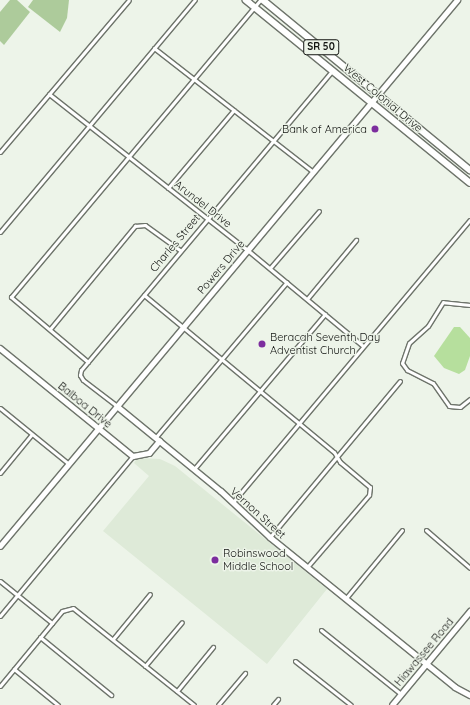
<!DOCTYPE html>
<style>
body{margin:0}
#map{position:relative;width:470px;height:705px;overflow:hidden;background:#edf4e9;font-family:Quicksand,sans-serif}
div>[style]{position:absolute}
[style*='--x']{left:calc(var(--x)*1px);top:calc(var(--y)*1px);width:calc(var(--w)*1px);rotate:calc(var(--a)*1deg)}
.built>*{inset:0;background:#deead8}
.green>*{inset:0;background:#adcb9b}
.water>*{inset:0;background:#b6df9d}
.roads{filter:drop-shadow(1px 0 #6e746b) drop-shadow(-1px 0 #6e746b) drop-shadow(0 1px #6e746b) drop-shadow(0 -1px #6e746b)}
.street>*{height:3px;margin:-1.5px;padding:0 1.5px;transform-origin:1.5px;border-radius:1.5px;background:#fff}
.secondary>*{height:4.5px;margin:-2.25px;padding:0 2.25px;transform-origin:2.25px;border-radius:2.25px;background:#fff}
.highway>*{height:5.5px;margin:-2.75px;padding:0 2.75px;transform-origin:2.75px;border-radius:2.75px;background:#fff}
.dots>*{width:11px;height:11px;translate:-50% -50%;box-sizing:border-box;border:2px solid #edf4e9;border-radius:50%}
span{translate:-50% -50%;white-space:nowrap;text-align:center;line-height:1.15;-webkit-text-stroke:3px #edf4e9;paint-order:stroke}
.shield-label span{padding:1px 3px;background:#edf4e9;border:1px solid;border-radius:3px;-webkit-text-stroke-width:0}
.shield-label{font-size:10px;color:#131512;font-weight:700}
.street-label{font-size:11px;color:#131512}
.poi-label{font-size:11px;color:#131512}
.right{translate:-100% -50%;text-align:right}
.left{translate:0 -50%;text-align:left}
</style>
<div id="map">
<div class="built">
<i style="clip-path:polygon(137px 458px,160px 459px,175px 466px,327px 589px,267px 664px,103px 531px,149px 476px,134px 463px)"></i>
</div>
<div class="green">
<i style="clip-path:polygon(10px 0,17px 0,30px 12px,4px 45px,0 41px,0 12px)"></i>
<i style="clip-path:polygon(33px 0,69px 0,67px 18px,60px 32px,28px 7px)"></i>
</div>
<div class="water">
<i style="clip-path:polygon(454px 327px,460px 327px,470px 338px,470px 356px,465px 370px,459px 374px,444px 368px,434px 356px)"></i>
</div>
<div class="roads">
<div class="street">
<i style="--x:154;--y:48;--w:202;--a:37.9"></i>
<i style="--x:49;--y:94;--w:249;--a:38.2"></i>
<i style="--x:245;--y:248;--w:153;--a:39.7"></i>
<i style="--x:0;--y:152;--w:199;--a:-49.7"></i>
<i style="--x:168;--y:188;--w:102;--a:-49.8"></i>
<i style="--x:0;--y:232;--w:303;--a:-50"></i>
<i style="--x:270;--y:268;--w:75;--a:-49.3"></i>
<i style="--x:144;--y:295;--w:246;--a:39.6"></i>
<i style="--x:334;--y:452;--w:12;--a:59"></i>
<i style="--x:340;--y:462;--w:39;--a:40"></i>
<i style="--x:370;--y:487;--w:8;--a:97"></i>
<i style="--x:369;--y:495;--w:95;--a:130.7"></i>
<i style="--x:307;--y:299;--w:77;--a:-50.3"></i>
<i style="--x:470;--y:305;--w:27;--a:-174"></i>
<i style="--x:443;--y:302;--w:28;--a:122"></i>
<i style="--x:428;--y:326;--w:25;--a:138"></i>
<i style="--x:409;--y:343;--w:21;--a:109"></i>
<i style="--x:402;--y:363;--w:9;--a:54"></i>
<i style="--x:407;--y:370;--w:29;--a:27"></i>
<i style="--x:433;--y:383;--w:28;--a:55"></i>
<i style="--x:449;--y:406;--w:11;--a:5"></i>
<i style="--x:460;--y:407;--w:13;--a:-39"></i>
<i style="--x:50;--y:329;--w:134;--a:-50.5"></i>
<i style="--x:135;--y:226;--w:10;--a:-6"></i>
<i style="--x:145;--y:225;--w:44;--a:35.8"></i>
<i style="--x:88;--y:362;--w:101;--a:-139.8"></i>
<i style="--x:11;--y:297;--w:388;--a:-50"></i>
<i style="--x:117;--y:406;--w:43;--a:-142.6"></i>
<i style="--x:83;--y:380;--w:6;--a:-121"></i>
<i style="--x:80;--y:375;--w:5;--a:-79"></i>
<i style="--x:81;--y:370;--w:392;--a:-50"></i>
<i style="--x:0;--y:408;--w:89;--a:39.1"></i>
<i style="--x:155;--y:438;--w:204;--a:-49.8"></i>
<i style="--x:194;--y:469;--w:203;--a:-49.8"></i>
<i style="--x:0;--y:473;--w:50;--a:-50.6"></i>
<i style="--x:233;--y:502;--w:368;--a:-50"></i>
<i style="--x:426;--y:530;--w:58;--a:40.8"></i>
<i style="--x:270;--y:537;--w:203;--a:-50.2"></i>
<i style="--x:0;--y:581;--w:67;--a:38.9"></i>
<i style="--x:346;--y:598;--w:88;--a:-50.5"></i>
<i style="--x:0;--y:616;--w:208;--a:-50.3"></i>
<i style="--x:321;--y:630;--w:102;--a:38.7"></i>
<i style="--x:40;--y:637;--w:92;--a:39.2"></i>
<i style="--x:113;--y:639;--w:58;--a:-50.6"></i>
<i style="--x:295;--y:661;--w:71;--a:38.2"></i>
<i style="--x:145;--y:666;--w:57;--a:-49.9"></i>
<i style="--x:14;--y:669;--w:57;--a:39.3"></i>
<i style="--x:0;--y:686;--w:97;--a:-50.4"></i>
<i style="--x:62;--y:611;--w:11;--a:-15"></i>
<i style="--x:73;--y:608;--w:155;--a:38.7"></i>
<i style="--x:177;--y:691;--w:57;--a:-50.7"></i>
<i style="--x:218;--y:705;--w:42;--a:-49.8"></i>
<i style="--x:273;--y:705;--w:8;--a:-50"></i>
</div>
<div class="secondary">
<i style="--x:0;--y:348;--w:171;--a:39.1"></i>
<i style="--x:133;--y:456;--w:16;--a:-11"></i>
<i style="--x:149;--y:453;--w:16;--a:-50"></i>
<i style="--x:117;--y:406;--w:134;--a:39.3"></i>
<i style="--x:221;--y:491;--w:67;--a:43.2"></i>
<i style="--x:270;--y:537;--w:238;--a:39"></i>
<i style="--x:455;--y:687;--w:17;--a:28"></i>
<i style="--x:0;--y:546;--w:712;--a:-50.07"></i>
<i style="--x:392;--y:705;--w:122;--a:-50.3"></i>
</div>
<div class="highway">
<i style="--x:246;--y:0;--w:289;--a:39.2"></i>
<i style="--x:263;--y:0;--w:268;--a:39.4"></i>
</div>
</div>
<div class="dots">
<i style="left:375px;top:129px;background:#7c2d9e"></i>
<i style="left:262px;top:344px;background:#7c2d9e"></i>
<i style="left:215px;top:560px;background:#7c2d9e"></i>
</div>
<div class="shield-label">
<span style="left:321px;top:47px">SR 50</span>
</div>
<div class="street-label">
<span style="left:383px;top:98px;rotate:40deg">West Colonial Drive</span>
<span style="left:203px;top:204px;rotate:38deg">Arundel Drive</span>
<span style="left:175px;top:243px;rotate:-50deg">Charles Street</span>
<span style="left:221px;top:267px;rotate:-50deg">Powers Drive</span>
<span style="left:85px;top:405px;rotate:39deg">Balboa Drive</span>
<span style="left:258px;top:513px;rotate:42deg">Vernon Street</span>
<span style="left:424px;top:652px;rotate:-50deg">Hiawassee Road</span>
</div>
<div class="poi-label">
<span class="right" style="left:367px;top:129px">Bank of America</span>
<span class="left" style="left:270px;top:344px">Beracah Seventh Day<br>Adventist Church</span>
<span class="left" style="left:223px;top:560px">Robinswood<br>Middle School</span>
</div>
</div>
